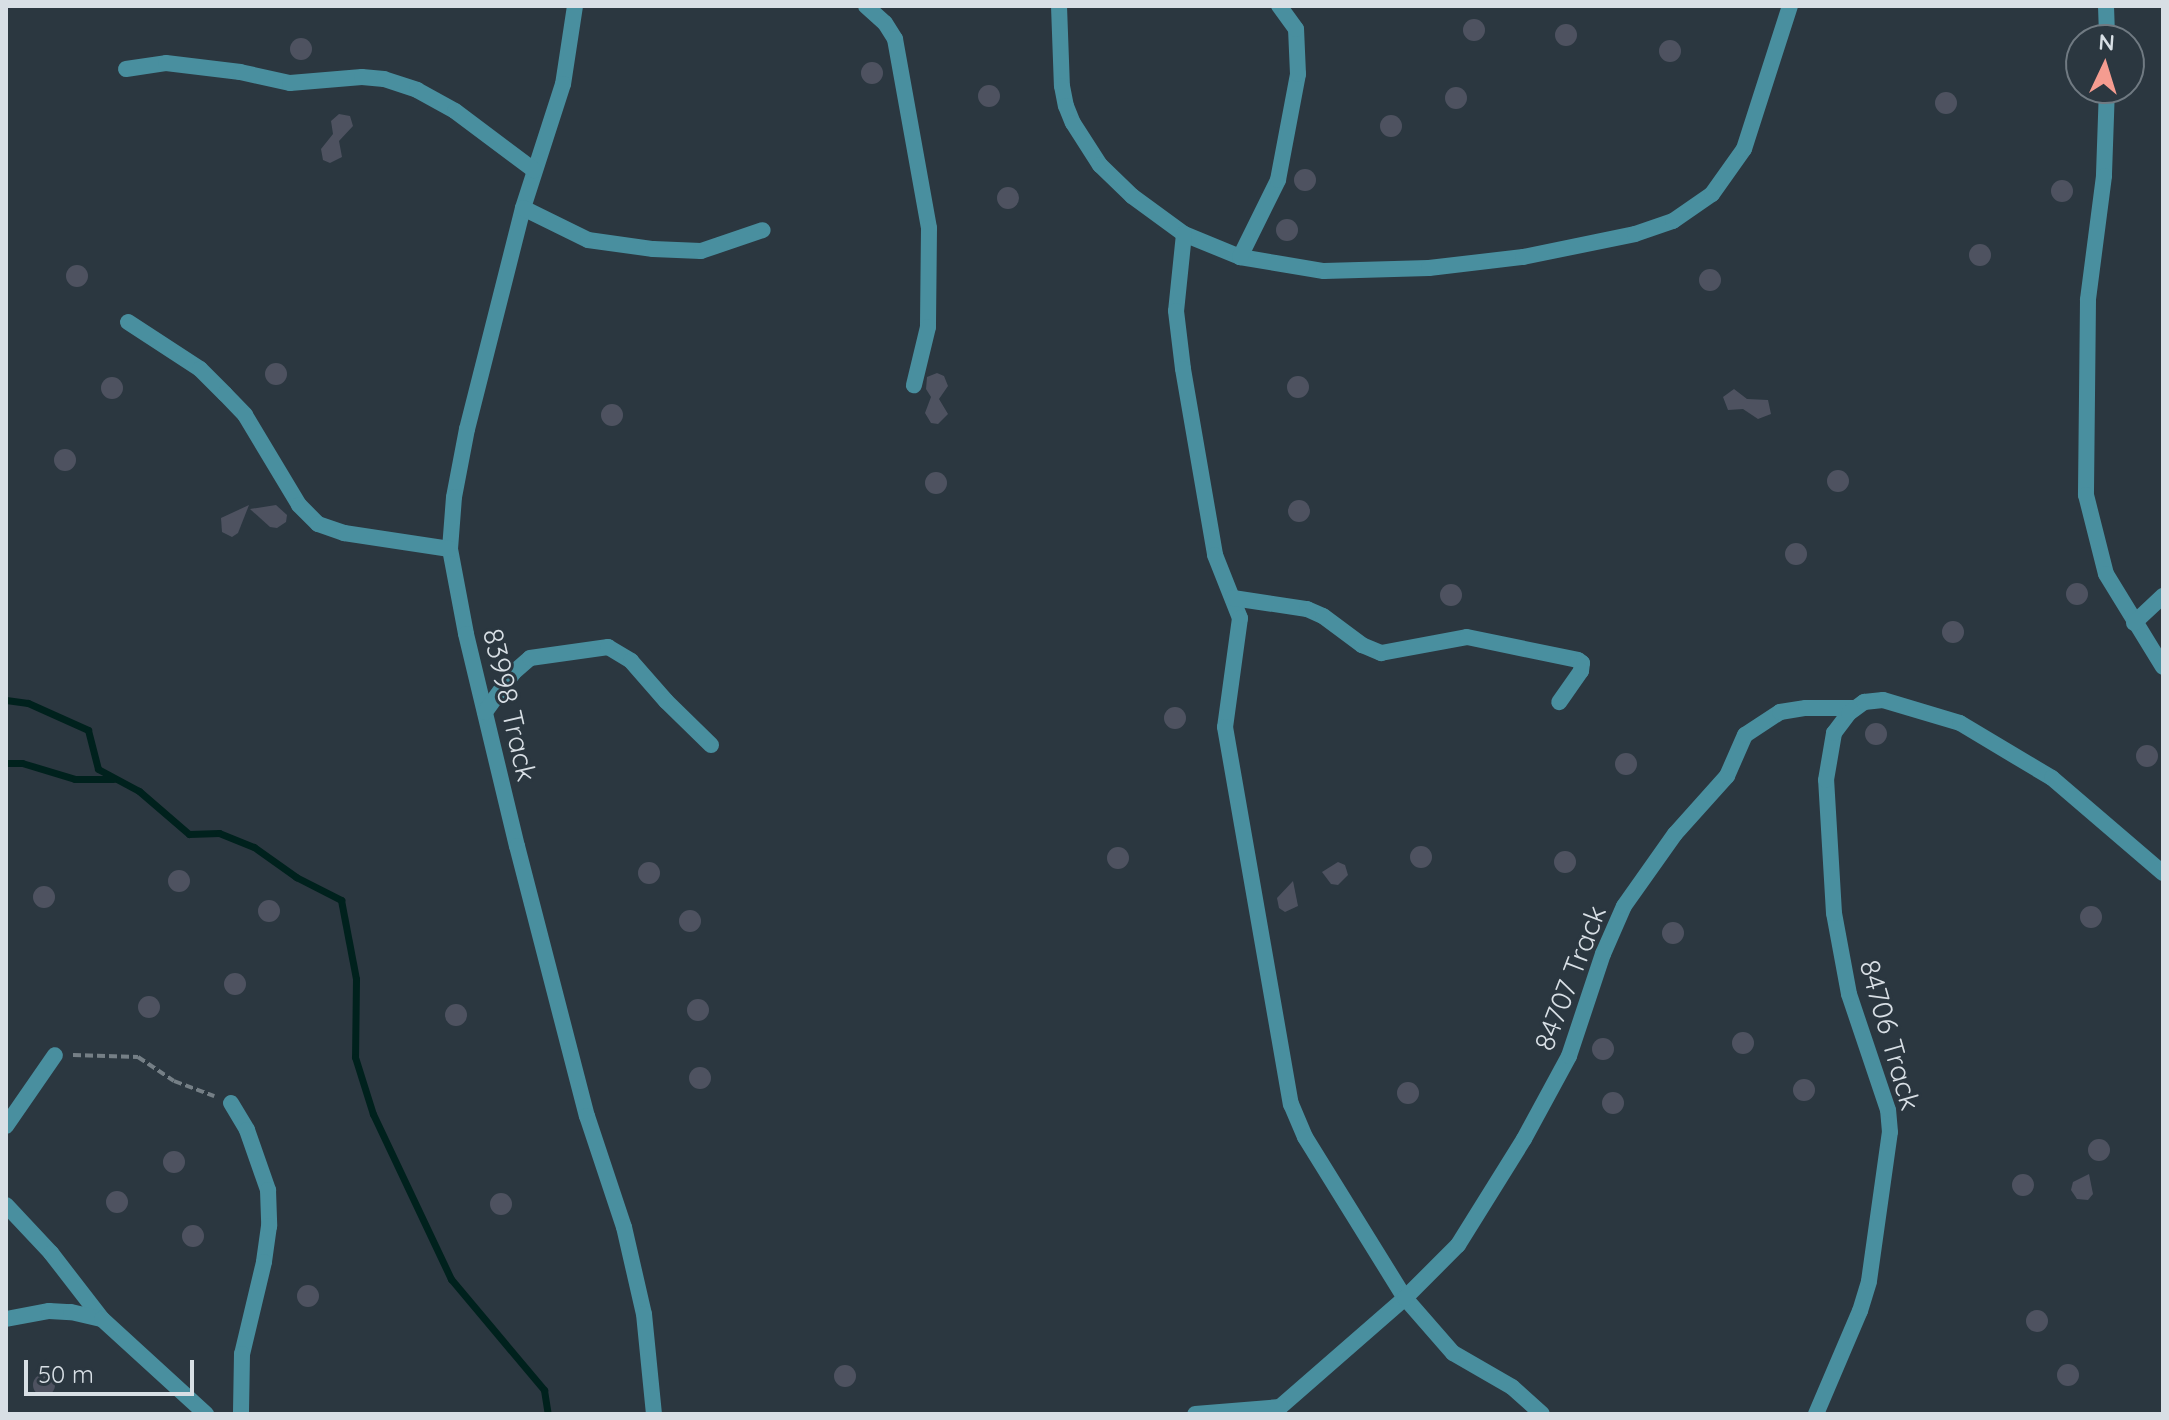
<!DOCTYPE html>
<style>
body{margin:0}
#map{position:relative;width:2169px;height:1420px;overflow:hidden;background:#2b3740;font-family:Quicksand,sans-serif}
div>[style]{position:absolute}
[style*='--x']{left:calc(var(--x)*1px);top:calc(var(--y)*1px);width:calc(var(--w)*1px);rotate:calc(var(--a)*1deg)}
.stream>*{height:7px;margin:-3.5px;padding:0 3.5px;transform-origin:3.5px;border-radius:3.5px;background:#00211d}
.building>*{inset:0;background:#4e5260}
.round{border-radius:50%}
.path>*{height:4px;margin-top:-2px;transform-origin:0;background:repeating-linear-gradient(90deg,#757f86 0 8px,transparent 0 12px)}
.street>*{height:16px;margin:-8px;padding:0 8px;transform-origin:8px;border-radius:8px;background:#498f9f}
span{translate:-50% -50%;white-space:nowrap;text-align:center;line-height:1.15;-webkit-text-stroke:6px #2b3740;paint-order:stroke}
.street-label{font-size:28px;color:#d8dfe5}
.frame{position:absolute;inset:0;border:8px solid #d8dfe5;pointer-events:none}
.north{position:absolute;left:2065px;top:24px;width:80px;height:80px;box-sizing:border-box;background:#2b3740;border:2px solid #707a82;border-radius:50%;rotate:4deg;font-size:22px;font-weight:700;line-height:32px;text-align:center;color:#d8dfe5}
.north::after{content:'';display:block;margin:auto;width:28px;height:36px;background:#f59c90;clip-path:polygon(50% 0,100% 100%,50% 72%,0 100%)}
.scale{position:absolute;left:24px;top:1360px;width:170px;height:36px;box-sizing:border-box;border:4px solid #d8dfe5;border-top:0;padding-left:10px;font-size:24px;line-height:28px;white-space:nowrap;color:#d8dfe5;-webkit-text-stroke:6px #2b3740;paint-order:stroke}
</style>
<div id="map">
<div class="stream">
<i style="--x:6;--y:700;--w:22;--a:8"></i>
<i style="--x:28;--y:703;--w:66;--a:24.2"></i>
<i style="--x:88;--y:730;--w:40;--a:75.6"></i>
<i style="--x:98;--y:769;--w:47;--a:28.2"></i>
<i style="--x:139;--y:791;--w:66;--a:40.7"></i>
<i style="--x:189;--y:834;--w:30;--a:-2"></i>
<i style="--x:219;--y:833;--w:38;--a:22"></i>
<i style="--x:254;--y:847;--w:52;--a:35.5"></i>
<i style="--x:296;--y:877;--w:51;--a:27.1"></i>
<i style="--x:341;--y:900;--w:80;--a:79.2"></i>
<i style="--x:356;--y:979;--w:78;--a:90.7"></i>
<i style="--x:355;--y:1057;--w:60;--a:72.5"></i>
<i style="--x:373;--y:1114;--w:183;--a:64.7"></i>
<i style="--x:451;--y:1279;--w:145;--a:50"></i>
<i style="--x:544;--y:1390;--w:24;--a:81"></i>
<i style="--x:6;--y:763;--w:16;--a:0"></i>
<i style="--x:22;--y:763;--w:55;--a:16.8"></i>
<i style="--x:75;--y:779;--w:38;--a:0"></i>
</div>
<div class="building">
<i class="round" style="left:1463px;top:19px;width:22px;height:22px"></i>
<i class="round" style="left:1555px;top:24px;width:22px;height:22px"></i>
<i class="round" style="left:290px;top:38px;width:22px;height:22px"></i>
<i class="round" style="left:1659px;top:40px;width:22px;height:22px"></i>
<i class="round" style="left:861px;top:62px;width:22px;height:22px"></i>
<i class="round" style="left:978px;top:85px;width:22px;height:22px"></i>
<i class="round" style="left:1445px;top:87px;width:22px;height:22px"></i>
<i class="round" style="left:1935px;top:92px;width:22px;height:22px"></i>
<i style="clip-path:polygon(339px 114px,350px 116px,353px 126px,339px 141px,342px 157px,330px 163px,323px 160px,321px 149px,333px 134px,331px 121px)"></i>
<i class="round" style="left:1380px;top:115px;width:22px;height:22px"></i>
<i class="round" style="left:1294px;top:169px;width:22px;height:22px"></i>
<i class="round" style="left:2051px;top:180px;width:22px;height:22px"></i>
<i class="round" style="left:997px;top:187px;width:22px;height:22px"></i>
<i class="round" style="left:1276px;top:219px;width:22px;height:22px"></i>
<i class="round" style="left:1969px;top:244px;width:22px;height:22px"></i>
<i class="round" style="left:66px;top:265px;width:22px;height:22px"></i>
<i class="round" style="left:1699px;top:269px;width:22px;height:22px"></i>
<i class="round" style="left:265px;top:363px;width:22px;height:22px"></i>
<i style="clip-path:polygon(937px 373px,944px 376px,948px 386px,939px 399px,948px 414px,938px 424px,931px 423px,925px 413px,931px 397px,926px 389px,927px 377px)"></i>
<i class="round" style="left:1287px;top:376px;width:22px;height:22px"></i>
<i class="round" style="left:101px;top:377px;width:22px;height:22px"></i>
<i style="clip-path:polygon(1734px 389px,1747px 399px,1768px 400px,1771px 414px,1758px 419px,1743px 409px,1728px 410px,1723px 397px)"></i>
<i class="round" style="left:601px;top:404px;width:22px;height:22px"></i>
<i class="round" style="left:54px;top:449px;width:22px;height:22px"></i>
<i class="round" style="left:1827px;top:470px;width:22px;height:22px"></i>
<i class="round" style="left:925px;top:472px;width:22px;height:22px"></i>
<i class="round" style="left:1288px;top:500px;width:22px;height:22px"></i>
<i style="clip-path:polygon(249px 505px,238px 533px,232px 537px,222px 532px,221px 518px)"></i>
<i style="clip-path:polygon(276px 505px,287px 515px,286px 522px,277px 528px,270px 527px,250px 509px)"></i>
<i class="round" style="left:1785px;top:543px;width:22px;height:22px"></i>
<i class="round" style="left:2066px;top:583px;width:22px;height:22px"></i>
<i class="round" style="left:1440px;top:584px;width:22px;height:22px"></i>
<i class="round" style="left:1942px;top:621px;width:22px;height:22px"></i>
<i class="round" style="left:1164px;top:707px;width:22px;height:22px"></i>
<i class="round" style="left:1865px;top:723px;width:22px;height:22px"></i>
<i class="round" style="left:2136px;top:745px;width:22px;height:22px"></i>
<i class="round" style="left:1615px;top:753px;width:22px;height:22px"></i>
<i class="round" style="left:1410px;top:846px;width:22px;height:22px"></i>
<i class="round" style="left:1107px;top:847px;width:22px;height:22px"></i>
<i class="round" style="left:1554px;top:851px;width:22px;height:22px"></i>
<i class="round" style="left:638px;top:862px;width:22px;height:22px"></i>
<i style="clip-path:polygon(1338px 862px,1345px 865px,1348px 875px,1338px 885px,1331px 884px,1322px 872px)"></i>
<i class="round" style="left:168px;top:870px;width:22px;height:22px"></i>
<i style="clip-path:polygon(1293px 881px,1298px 906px,1285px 912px,1279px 908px,1277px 898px)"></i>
<i class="round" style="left:33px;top:886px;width:22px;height:22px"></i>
<i class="round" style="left:258px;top:900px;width:22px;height:22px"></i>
<i class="round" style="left:2080px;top:906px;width:22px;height:22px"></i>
<i class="round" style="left:679px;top:910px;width:22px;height:22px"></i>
<i class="round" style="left:1662px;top:922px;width:22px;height:22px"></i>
<i class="round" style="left:224px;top:973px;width:22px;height:22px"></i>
<i class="round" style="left:138px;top:996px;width:22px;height:22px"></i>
<i class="round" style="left:687px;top:999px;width:22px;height:22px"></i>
<i class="round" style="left:445px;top:1004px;width:22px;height:22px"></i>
<i class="round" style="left:1732px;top:1032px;width:22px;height:22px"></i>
<i class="round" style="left:1592px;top:1038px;width:22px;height:22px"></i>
<i class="round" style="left:689px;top:1067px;width:22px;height:22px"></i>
<i class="round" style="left:1793px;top:1079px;width:22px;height:22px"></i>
<i class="round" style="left:1397px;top:1082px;width:22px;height:22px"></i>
<i class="round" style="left:1602px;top:1092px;width:22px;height:22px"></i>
<i class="round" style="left:2088px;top:1139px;width:22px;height:22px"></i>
<i class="round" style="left:163px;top:1151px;width:22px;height:22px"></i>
<i class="round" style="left:2012px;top:1174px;width:22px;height:22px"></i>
<i style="clip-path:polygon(2089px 1174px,2093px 1194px,2088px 1200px,2077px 1199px,2071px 1190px,2073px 1182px)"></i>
<i class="round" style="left:106px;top:1191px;width:22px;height:22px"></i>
<i class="round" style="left:490px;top:1193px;width:22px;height:22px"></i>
<i class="round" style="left:182px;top:1225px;width:22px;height:22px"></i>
<i class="round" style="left:297px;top:1285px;width:22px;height:22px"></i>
<i class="round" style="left:2026px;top:1310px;width:22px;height:22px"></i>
<i class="round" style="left:2057px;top:1364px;width:22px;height:22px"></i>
<i class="round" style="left:834px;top:1365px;width:22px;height:22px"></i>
<i class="round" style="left:33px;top:1374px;width:22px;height:22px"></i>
</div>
<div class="path">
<i style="--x:73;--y:1055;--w:65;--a:1.8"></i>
<i style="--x:138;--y:1057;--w:43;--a:33.7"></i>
<i style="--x:174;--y:1081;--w:43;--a:20.6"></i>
</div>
<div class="street">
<i style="--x:575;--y:6;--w:79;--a:98.7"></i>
<i style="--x:563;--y:84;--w:130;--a:107.9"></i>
<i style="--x:523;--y:208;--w:228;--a:104.2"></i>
<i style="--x:467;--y:429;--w:69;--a:100.8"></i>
<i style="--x:454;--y:497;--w:52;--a:94.4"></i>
<i style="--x:450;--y:549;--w:86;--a:79.3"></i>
<i style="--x:466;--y:634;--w:218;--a:76.5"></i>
<i style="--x:517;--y:846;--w:279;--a:75.5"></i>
<i style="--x:587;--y:1116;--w:117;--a:71.6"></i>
<i style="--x:624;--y:1227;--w:89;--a:77.1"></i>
<i style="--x:644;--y:1314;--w:100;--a:84.3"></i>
<i style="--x:866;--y:6;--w:25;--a:42"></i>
<i style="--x:885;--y:23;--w:19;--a:58"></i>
<i style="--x:895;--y:39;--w:192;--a:79.8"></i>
<i style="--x:929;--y:228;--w:99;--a:90.6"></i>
<i style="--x:928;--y:327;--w:60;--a:103.6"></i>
<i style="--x:1059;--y:6;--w:80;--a:87.9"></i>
<i style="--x:1062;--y:86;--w:20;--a:79"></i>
<i style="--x:1066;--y:106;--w:18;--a:68"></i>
<i style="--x:1073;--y:123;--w:50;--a:57.3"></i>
<i style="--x:1100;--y:165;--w:45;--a:44.1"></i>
<i style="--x:1132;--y:196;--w:64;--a:36.2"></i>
<i style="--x:1184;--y:234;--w:61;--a:22.3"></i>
<i style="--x:1240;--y:257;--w:85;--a:9.5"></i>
<i style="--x:1324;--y:271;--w:105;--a:-1.6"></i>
<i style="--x:1429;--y:268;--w:95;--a:-6.7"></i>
<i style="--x:1523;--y:257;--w:114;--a:-11.6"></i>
<i style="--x:1635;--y:234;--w:40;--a:-18.9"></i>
<i style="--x:1673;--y:221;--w:47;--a:-34.7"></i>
<i style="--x:1712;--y:194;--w:55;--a:-54.6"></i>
<i style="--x:1744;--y:149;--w:150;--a:-72.2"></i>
<i style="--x:2106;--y:6;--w:34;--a:88"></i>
<i style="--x:126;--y:69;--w:40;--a:-8.5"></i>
<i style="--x:166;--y:63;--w:75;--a:6.9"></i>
<i style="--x:240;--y:72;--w:51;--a:12.4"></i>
<i style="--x:290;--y:83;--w:72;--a:-4.8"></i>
<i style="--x:362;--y:77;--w:22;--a:5"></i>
<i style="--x:384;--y:79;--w:35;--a:18"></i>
<i style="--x:417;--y:90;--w:43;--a:28.9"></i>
<i style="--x:455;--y:111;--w:99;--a:36.8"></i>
<i style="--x:2107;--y:88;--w:88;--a:92"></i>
<i style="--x:2104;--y:176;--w:125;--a:97.4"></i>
<i style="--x:2088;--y:300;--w:195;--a:90.6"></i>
<i style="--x:2086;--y:495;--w:81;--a:75.8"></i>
<i style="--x:2106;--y:574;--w:109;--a:58.5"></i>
<i style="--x:523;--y:208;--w:72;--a:26.2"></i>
<i style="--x:588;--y:240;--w:66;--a:7.9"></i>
<i style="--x:653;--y:249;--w:48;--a:2.4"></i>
<i style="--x:701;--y:251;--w:65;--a:-18.7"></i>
<i style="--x:1184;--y:234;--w:77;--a:95.9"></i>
<i style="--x:1176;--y:311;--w:58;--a:83.1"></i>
<i style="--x:1183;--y:369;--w:189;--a:80.2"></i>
<i style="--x:1215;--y:555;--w:68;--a:68.4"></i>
<i style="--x:1240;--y:618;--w:110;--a:97.8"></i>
<i style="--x:1225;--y:727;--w:383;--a:80.1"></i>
<i style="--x:1291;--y:1104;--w:36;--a:67"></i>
<i style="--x:1305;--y:1137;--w:190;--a:58.2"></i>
<i style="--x:1405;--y:1298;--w:166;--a:138.9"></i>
<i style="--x:1280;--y:1407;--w:85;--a:175.3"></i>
<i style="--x:1240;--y:257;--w:86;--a:-63.7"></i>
<i style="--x:1278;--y:180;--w:108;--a:-79.3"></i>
<i style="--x:1298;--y:74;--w:45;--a:-92.5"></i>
<i style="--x:1296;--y:29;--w:29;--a:-126"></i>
<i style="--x:128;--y:322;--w:86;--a:33.1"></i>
<i style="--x:200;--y:369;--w:35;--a:45"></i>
<i style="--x:225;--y:394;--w:29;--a:46"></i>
<i style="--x:245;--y:415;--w:105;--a:59"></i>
<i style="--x:299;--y:505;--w:27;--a:45"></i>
<i style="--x:318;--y:524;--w:28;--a:19"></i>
<i style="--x:344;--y:533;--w:107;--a:8.6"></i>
<i style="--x:1233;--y:598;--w:75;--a:8.5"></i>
<i style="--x:1307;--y:609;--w:17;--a:24"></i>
<i style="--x:1323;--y:616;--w:49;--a:36.6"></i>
<i style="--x:1362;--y:645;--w:21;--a:23"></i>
<i style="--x:1381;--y:653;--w:87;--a:-10.5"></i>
<i style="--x:1467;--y:637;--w:113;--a:11.7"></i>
<i style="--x:1578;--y:660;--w:5;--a:37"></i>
<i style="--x:1582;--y:663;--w:8;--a:97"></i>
<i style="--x:1581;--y:671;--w:38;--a:125"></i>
<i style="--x:2134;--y:623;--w:40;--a:-43"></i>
<i style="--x:485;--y:712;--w:49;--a:-54.1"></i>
<i style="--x:514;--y:672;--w:21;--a:-41"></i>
<i style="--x:530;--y:658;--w:79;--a:-8"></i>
<i style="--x:608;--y:647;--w:27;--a:31"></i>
<i style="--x:631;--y:661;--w:53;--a:48.8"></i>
<i style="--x:666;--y:701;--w:63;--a:44.4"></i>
<i style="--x:231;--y:1103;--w:31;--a:59"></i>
<i style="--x:247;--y:1130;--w:64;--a:70.7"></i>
<i style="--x:268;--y:1190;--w:36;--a:88"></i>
<i style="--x:269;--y:1226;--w:36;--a:98"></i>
<i style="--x:264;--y:1262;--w:95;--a:103.4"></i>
<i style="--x:242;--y:1354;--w:60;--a:91"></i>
<i style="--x:6;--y:1126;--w:86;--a:-55.4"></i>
<i style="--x:6;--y:1205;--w:66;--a:46.8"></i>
<i style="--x:51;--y:1253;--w:83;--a:52.3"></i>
<i style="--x:6;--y:1319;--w:44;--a:-10.5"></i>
<i style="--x:49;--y:1311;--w:22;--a:3"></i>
<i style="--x:71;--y:1312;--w:32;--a:13"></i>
<i style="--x:102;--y:1319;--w:141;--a:42.4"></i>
<i style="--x:1542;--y:1414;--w:40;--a:-138"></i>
<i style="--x:1512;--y:1387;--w:68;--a:-150"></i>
<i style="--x:1453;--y:1353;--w:73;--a:-131.1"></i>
<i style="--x:1405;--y:1298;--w:75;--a:-45"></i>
<i style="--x:1458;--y:1245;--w:125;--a:-58.1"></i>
<i style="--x:1524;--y:1139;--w:94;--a:-61.5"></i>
<i style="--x:1569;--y:1056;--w:108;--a:-71.6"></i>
<i style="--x:1603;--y:954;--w:52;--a:-66.4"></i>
<i style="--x:1624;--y:906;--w:88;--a:-54.7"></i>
<i style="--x:1675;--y:834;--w:78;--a:-48.1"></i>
<i style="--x:1727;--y:776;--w:45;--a:-66.3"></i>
<i style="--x:1745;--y:735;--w:42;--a:-33.3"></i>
<i style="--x:1780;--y:712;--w:26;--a:-9"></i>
<i style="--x:1806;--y:708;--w:49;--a:0"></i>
<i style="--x:1816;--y:1414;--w:112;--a:-66.9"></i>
<i style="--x:1860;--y:1311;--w:31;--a:-73"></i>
<i style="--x:1869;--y:1281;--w:150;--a:-82"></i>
<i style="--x:1890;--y:1132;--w:22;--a:-95"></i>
<i style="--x:1888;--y:1110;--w:122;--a:-108.6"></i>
<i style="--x:1849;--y:994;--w:82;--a:-100.5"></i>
<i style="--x:1834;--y:913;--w:133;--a:-93.4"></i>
<i style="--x:1826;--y:780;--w:48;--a:-80.3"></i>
<i style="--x:1834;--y:733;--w:25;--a:-53"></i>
<i style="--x:1849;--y:713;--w:19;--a:-36"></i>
<i style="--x:1864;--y:702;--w:19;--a:-6"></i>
<i style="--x:1883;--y:700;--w:80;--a:16.6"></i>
<i style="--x:1960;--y:723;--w:107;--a:30.9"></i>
<i style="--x:2052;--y:778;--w:146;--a:40.6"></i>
</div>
<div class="street-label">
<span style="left:510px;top:705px;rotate:77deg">83998 Track</span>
<span style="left:1570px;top:978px;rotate:-69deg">84707 Track</span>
<span style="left:1890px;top:1035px;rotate:74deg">84706 Track</span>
</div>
<div class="frame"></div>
<div class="north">N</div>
<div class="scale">50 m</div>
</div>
